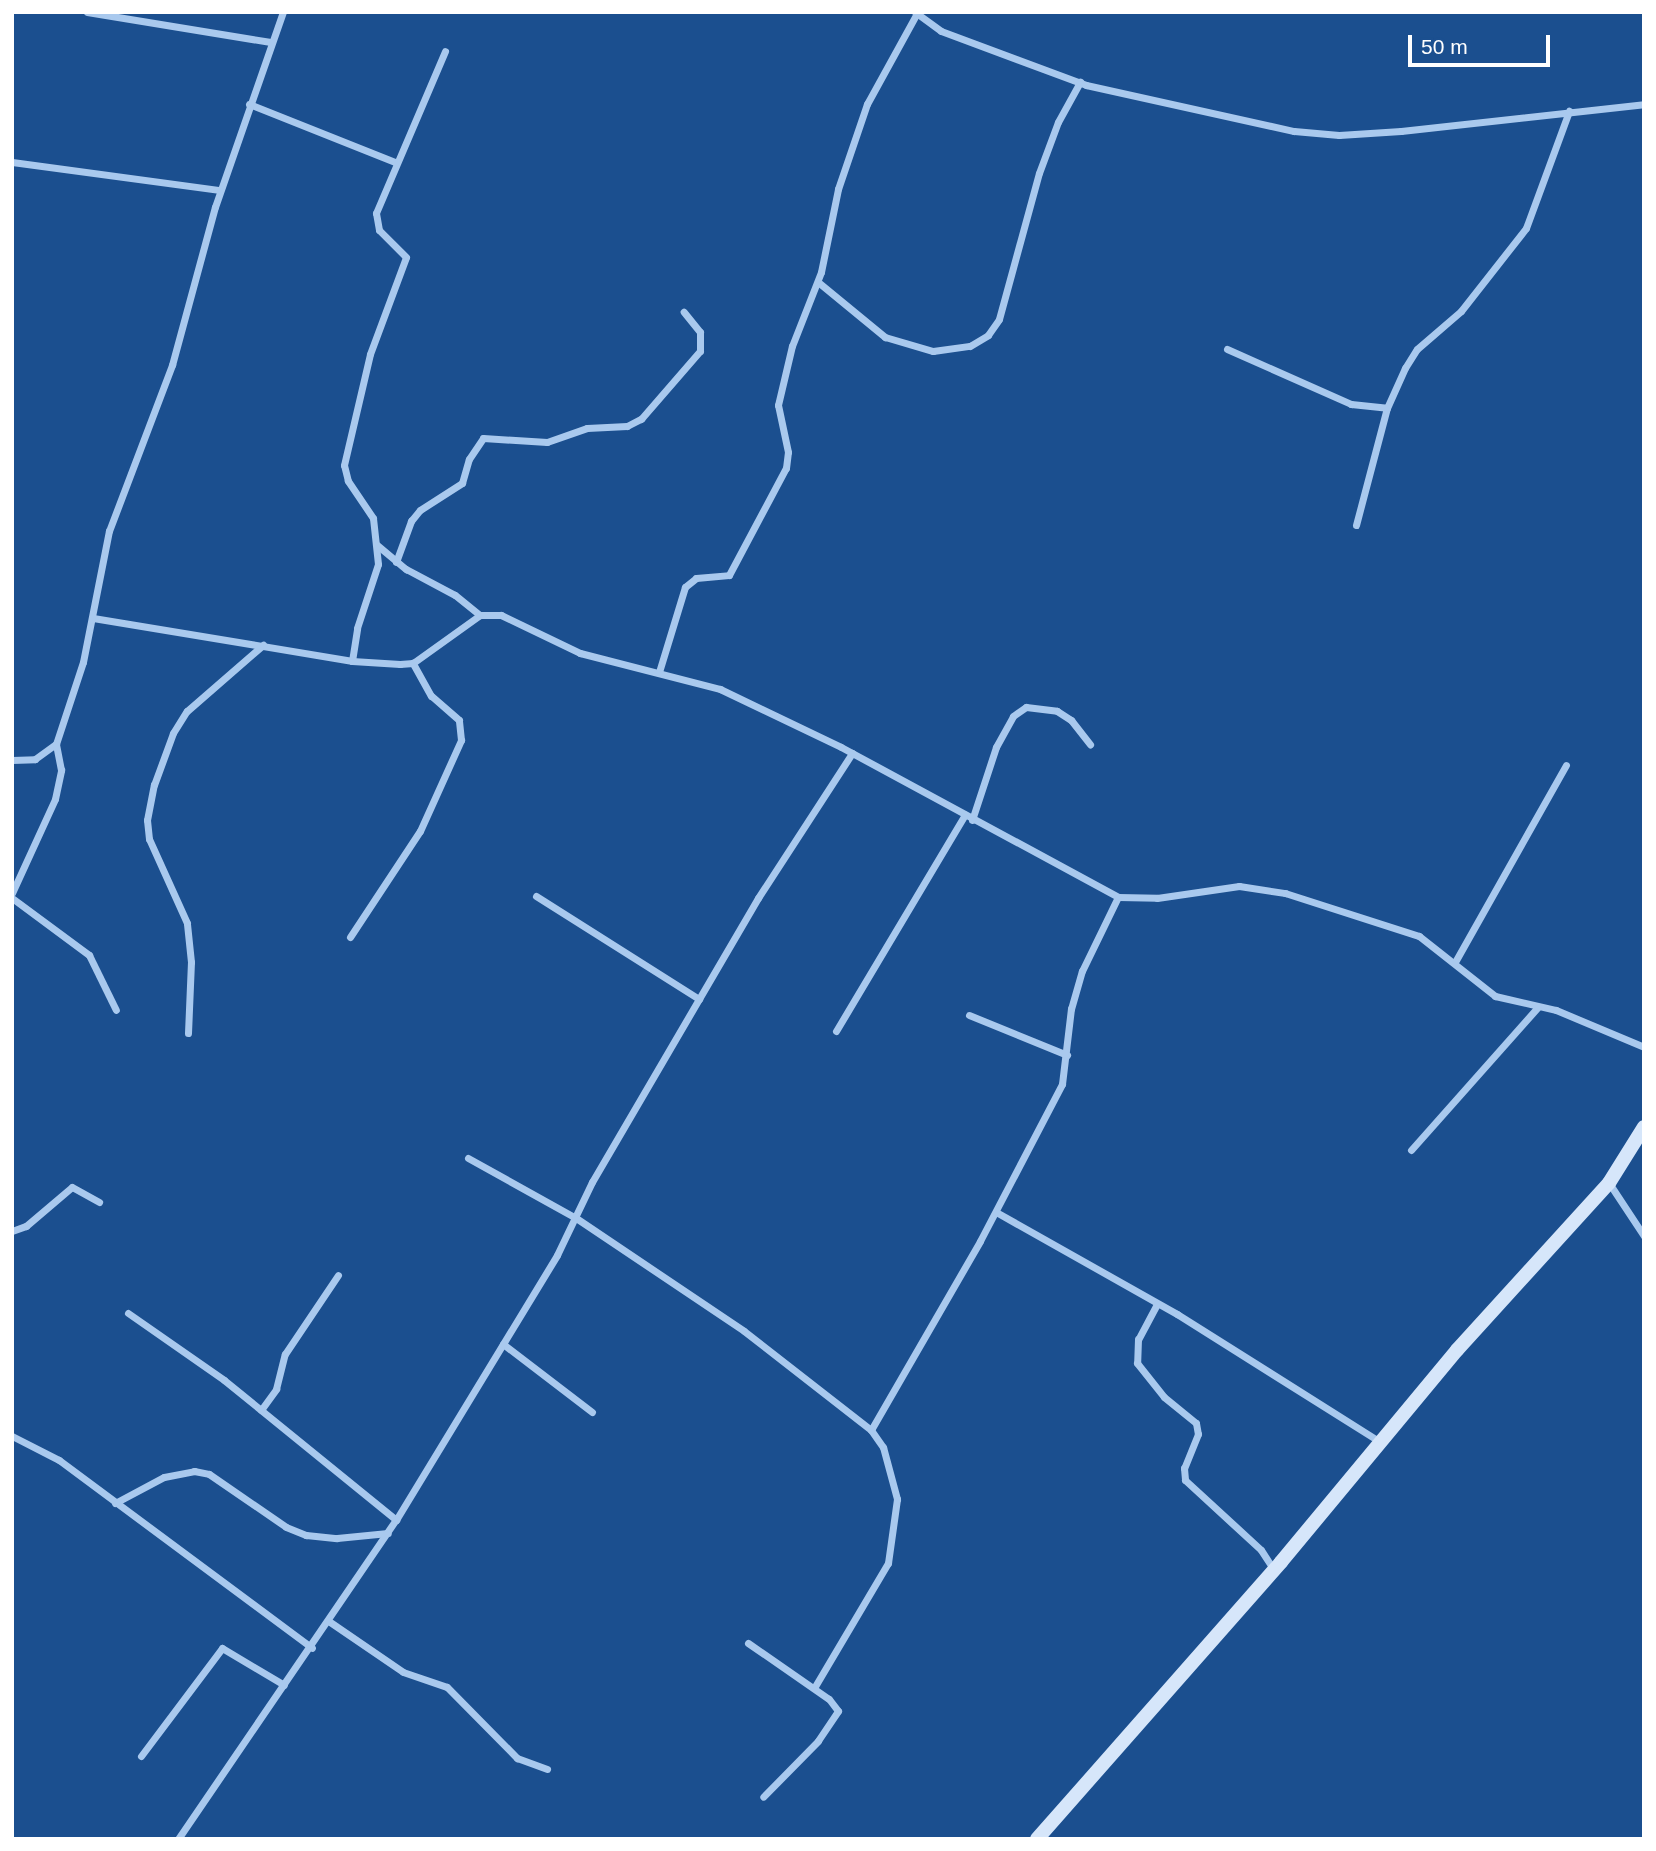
<!DOCTYPE html>
<style>
body{margin:0}
#map{position:relative;width:1656px;height:1851px;overflow:hidden;background:#1b4f8f;font-family:Helvetica,sans-serif}
div>[style]{position:absolute}
[style*='--x']{left:calc(var(--x)*1px);top:calc(var(--y)*1px);width:calc(var(--w)*1px);rotate:calc(var(--a)*1deg)}
.street>*{height:7px;margin:-3.5px;padding:0 3.5px;transform-origin:3.5px;border-radius:3.5px;background:#a9c9ee}
.secondary>*{height:14px;margin:-7px;padding:0 7px;transform-origin:7px;border-radius:7px;background:#d6e6fa}
span{translate:-50% -50%;white-space:nowrap;text-align:center;line-height:1.15;-webkit-text-stroke:5px #1b4f8f;paint-order:stroke}
.frame{position:absolute;inset:0;border:14px solid #fff;pointer-events:none}
.scale{position:absolute;left:1408px;top:35px;width:142px;height:32px;box-sizing:border-box;border:4px solid #fff;border-top:0;padding-left:9px;font-size:21px;line-height:24px;white-space:nowrap;color:#fff;-webkit-text-stroke:5px #1b4f8f;paint-order:stroke}
</style>
<div id="map">
<div class="street">
<i style="--x:87;--y:12;--w:186;--a:9.3"></i>
<i style="--x:915;--y:12;--w:32;--a:36"></i>
<i style="--x:941;--y:31;--w:155;--a:20.4"></i>
<i style="--x:1086;--y:85;--w:213;--a:12.5"></i>
<i style="--x:1294;--y:131;--w:45;--a:5.1"></i>
<i style="--x:1339;--y:135;--w:62;--a:-3.7"></i>
<i style="--x:1401;--y:131;--w:244;--a:-6.3"></i>
<i style="--x:249;--y:104;--w:157;--a:21.7"></i>
<i style="--x:12;--y:162;--w:210;--a:7.7"></i>
<i style="--x:818;--y:282;--w:87;--a:39.4"></i>
<i style="--x:885;--y:337;--w:50;--a:16.3"></i>
<i style="--x:933;--y:351;--w:37;--a:-8"></i>
<i style="--x:970;--y:346;--w:21;--a:-31"></i>
<i style="--x:988;--y:335;--w:19;--a:-55"></i>
<i style="--x:999;--y:319;--w:151;--a:-74.7"></i>
<i style="--x:1039;--y:173;--w:54;--a:-69.6"></i>
<i style="--x:1058;--y:122;--w:46;--a:-61.2"></i>
<i style="--x:1227;--y:349;--w:136;--a:23.9"></i>
<i style="--x:1351;--y:404;--w:36;--a:6"></i>
<i style="--x:1356;--y:525;--w:121;--a:-75.2"></i>
<i style="--x:1387;--y:408;--w:44;--a:-65.8"></i>
<i style="--x:1405;--y:368;--w:22;--a:-58"></i>
<i style="--x:1417;--y:349;--w:58;--a:-40.8"></i>
<i style="--x:1461;--y:311;--w:105;--a:-51.9"></i>
<i style="--x:1526;--y:228;--w:125;--a:-69.8"></i>
<i style="--x:377;--y:545;--w:38;--a:40"></i>
<i style="--x:406;--y:569;--w:55;--a:28"></i>
<i style="--x:455;--y:595;--w:32;--a:39"></i>
<i style="--x:396;--y:562;--w:44;--a:-69.9"></i>
<i style="--x:411;--y:521;--w:14;--a:-51"></i>
<i style="--x:420;--y:510;--w:50;--a:-32.7"></i>
<i style="--x:462;--y:483;--w:25;--a:-74"></i>
<i style="--x:469;--y:459;--w:25;--a:-56"></i>
<i style="--x:483;--y:438;--w:64;--a:3.6"></i>
<i style="--x:547;--y:442;--w:42;--a:-19.3"></i>
<i style="--x:587;--y:428;--w:40;--a:-2.9"></i>
<i style="--x:627;--y:426;--w:16;--a:-27"></i>
<i style="--x:641;--y:419;--w:90;--a:-49.1"></i>
<i style="--x:700;--y:351;--w:19;--a:-90"></i>
<i style="--x:700;--y:332;--w:26;--a:-129"></i>
<i style="--x:93;--y:618;--w:263;--a:9.4"></i>
<i style="--x:352;--y:661;--w:48;--a:3.6"></i>
<i style="--x:400;--y:664;--w:13;--a:-4"></i>
<i style="--x:413;--y:663;--w:82;--a:-35.6"></i>
<i style="--x:480;--y:615;--w:21;--a:0"></i>
<i style="--x:501;--y:615;--w:88;--a:25.7"></i>
<i style="--x:580;--y:653;--w:145;--a:14.4"></i>
<i style="--x:720;--y:689;--w:134;--a:25.6"></i>
<i style="--x:841;--y:747;--w:315;--a:28.4"></i>
<i style="--x:1118;--y:897;--w:39;--a:1"></i>
<i style="--x:1157;--y:898;--w:83;--a:-8.3"></i>
<i style="--x:1239;--y:886;--w:47;--a:8.7"></i>
<i style="--x:1285;--y:893;--w:141;--a:17.8"></i>
<i style="--x:1419;--y:936;--w:97;--a:38.3"></i>
<i style="--x:1495;--y:996;--w:63;--a:12.9"></i>
<i style="--x:1556;--y:1010;--w:95;--a:22.8"></i>
<i style="--x:352;--y:661;--w:33;--a:-81"></i>
<i style="--x:357;--y:628;--w:67;--a:-71.8"></i>
<i style="--x:378;--y:564;--w:46;--a:-96.2"></i>
<i style="--x:373;--y:518;--w:45;--a:-124"></i>
<i style="--x:348;--y:481;--w:16;--a:-104"></i>
<i style="--x:344;--y:465;--w:114;--a:-76.8"></i>
<i style="--x:370;--y:354;--w:103;--a:-69.6"></i>
<i style="--x:406;--y:257;--w:38;--a:-135"></i>
<i style="--x:379;--y:230;--w:17;--a:-100"></i>
<i style="--x:376;--y:213;--w:176;--a:-66.9"></i>
<i style="--x:659;--y:672;--w:89;--a:-73"></i>
<i style="--x:685;--y:587;--w:14;--a:-39"></i>
<i style="--x:696;--y:578;--w:33;--a:-5"></i>
<i style="--x:729;--y:575;--w:121;--a:-62"></i>
<i style="--x:786;--y:468;--w:16;--a:-83"></i>
<i style="--x:788;--y:452;--w:48;--a:-102"></i>
<i style="--x:778;--y:405;--w:61;--a:-76.7"></i>
<i style="--x:792;--y:346;--w:79;--a:-68.6"></i>
<i style="--x:821;--y:272;--w:85;--a:-78.4"></i>
<i style="--x:838;--y:189;--w:90;--a:-71.2"></i>
<i style="--x:867;--y:104;--w:102;--a:-61.2"></i>
<i style="--x:12;--y:760;--w:23;--a:-2"></i>
<i style="--x:35;--y:759;--w:26;--a:-36"></i>
<i style="--x:56;--y:744;--w:86;--a:-71.8"></i>
<i style="--x:83;--y:662;--w:134;--a:-78.8"></i>
<i style="--x:109;--y:531;--w:178;--a:-69.2"></i>
<i style="--x:172;--y:365;--w:164;--a:-74.8"></i>
<i style="--x:215;--y:207;--w:207;--a:-70.8"></i>
<i style="--x:972;--y:820;--w:77;--a:-71.8"></i>
<i style="--x:996;--y:747;--w:35;--a:-61"></i>
<i style="--x:1013;--y:716;--w:16;--a:-35"></i>
<i style="--x:1026;--y:707;--w:31;--a:7"></i>
<i style="--x:1057;--y:711;--w:17;--a:33"></i>
<i style="--x:1071;--y:720;--w:31;--a:52"></i>
<i style="--x:12;--y:893;--w:103;--a:-65.4"></i>
<i style="--x:55;--y:799;--w:30;--a:-78"></i>
<i style="--x:61;--y:770;--w:26;--a:-101"></i>
<i style="--x:536;--y:896;--w:193;--a:32.3"></i>
<i style="--x:12;--y:898;--w:96;--a:36.5"></i>
<i style="--x:89;--y:955;--w:61;--a:63.9"></i>
<i style="--x:350;--y:937;--w:127;--a:-56.6"></i>
<i style="--x:420;--y:831;--w:100;--a:-65.7"></i>
<i style="--x:461;--y:740;--w:20;--a:-96"></i>
<i style="--x:459;--y:720;--w:37;--a:-139"></i>
<i style="--x:431;--y:696;--w:38;--a:-119"></i>
<i style="--x:1455;--y:962;--w:226;--a:-60.6"></i>
<i style="--x:969;--y:1015;--w:106;--a:22.2"></i>
<i style="--x:836;--y:1031;--w:252;--a:-59.2"></i>
<i style="--x:188;--y:1033;--w:71;--a:-87.6"></i>
<i style="--x:191;--y:962;--w:39;--a:-96"></i>
<i style="--x:187;--y:923;--w:92;--a:-114.3"></i>
<i style="--x:149;--y:839;--w:19;--a:-96"></i>
<i style="--x:147;--y:820;--w:36;--a:-79"></i>
<i style="--x:154;--y:785;--w:55;--a:-69.9"></i>
<i style="--x:173;--y:733;--w:26;--a:-58"></i>
<i style="--x:187;--y:711;--w:101;--a:-41"></i>
<i style="--x:1411;--y:1150;--w:191;--a:-48.4"></i>
<i style="--x:468;--y:1158;--w:124;--a:29.1"></i>
<i style="--x:576;--y:1218;--w:202;--a:33.9"></i>
<i style="--x:744;--y:1331;--w:161;--a:37.9"></i>
<i style="--x:871;--y:1430;--w:21;--a:55"></i>
<i style="--x:883;--y:1447;--w:54;--a:74.9"></i>
<i style="--x:897;--y:1499;--w:65;--a:98"></i>
<i style="--x:888;--y:1563;--w:145;--a:120.6"></i>
<i style="--x:1609;--y:1183;--w:64;--a:56.6"></i>
<i style="--x:996;--y:1212;--w:208;--a:29.4"></i>
<i style="--x:1177;--y:1314;--w:240;--a:32.2"></i>
<i style="--x:12;--y:1231;--w:15;--a:-20"></i>
<i style="--x:26;--y:1226;--w:60;--a:-40.3"></i>
<i style="--x:72;--y:1187;--w:31;--a:29"></i>
<i style="--x:1157;--y:1304;--w:40;--a:118"></i>
<i style="--x:1138;--y:1339;--w:24;--a:92"></i>
<i style="--x:1137;--y:1363;--w:43;--a:51.5"></i>
<i style="--x:1164;--y:1397;--w:41;--a:39.1"></i>
<i style="--x:1196;--y:1423;--w:11;--a:80"></i>
<i style="--x:1198;--y:1434;--w:37;--a:112"></i>
<i style="--x:1184;--y:1468;--w:12;--a:85"></i>
<i style="--x:1185;--y:1480;--w:103;--a:42.6"></i>
<i style="--x:1261;--y:1550;--w:24;--a:57"></i>
<i style="--x:128;--y:1313;--w:117;--a:34.9"></i>
<i style="--x:224;--y:1380;--w:222;--a:39.1"></i>
<i style="--x:503;--y:1344;--w:112;--a:37.4"></i>
<i style="--x:261;--y:1410;--w:26;--a:-54"></i>
<i style="--x:276;--y:1389;--w:36;--a:-76"></i>
<i style="--x:285;--y:1354;--w:95;--a:-56.1"></i>
<i style="--x:871;--y:1430;--w:218;--a:-60"></i>
<i style="--x:980;--y:1241;--w:177;--a:-62.4"></i>
<i style="--x:1062;--y:1084;--w:76;--a:-83.2"></i>
<i style="--x:1071;--y:1009;--w:40;--a:-74"></i>
<i style="--x:1082;--y:971;--w:82;--a:-64.1"></i>
<i style="--x:12;--y:1436;--w:53;--a:27.1"></i>
<i style="--x:59;--y:1460;--w:315;--a:36.6"></i>
<i style="--x:115;--y:1503;--w:55;--a:-28"></i>
<i style="--x:164;--y:1477;--w:31;--a:-11"></i>
<i style="--x:194;--y:1471;--w:15;--a:11"></i>
<i style="--x:209;--y:1474;--w:93;--a:34.5"></i>
<i style="--x:286;--y:1527;--w:22;--a:22"></i>
<i style="--x:306;--y:1535;--w:31;--a:6"></i>
<i style="--x:337;--y:1538;--w:51;--a:-5.6"></i>
<i style="--x:330;--y:1622;--w:88;--a:34.4"></i>
<i style="--x:403;--y:1672;--w:46;--a:18.8"></i>
<i style="--x:447;--y:1687;--w:100;--a:45.4"></i>
<i style="--x:517;--y:1758;--w:32;--a:20"></i>
<i style="--x:748;--y:1643;--w:98;--a:34.7"></i>
<i style="--x:829;--y:1699;--w:15;--a:53"></i>
<i style="--x:838;--y:1711;--w:36;--a:124"></i>
<i style="--x:818;--y:1741;--w:78;--a:134.5"></i>
<i style="--x:141;--y:1756;--w:135;--a:-53.1"></i>
<i style="--x:222;--y:1648;--w:72;--a:30.8"></i>
<i style="--x:178;--y:1839;--w:386;--a:-55.7"></i>
<i style="--x:396;--y:1520;--w:310;--a:-58.7"></i>
<i style="--x:557;--y:1255;--w:81;--a:-64.4"></i>
<i style="--x:592;--y:1182;--w:329;--a:-59.7"></i>
<i style="--x:758;--y:898;--w:173;--a:-57"></i>
</div>
<div class="secondary">
<i style="--x:1037;--y:1839;--w:369;--a:-48.6"></i>
<i style="--x:1281;--y:1562;--w:276;--a:-50.3"></i>
<i style="--x:1457;--y:1350;--w:226;--a:-47.7"></i>
<i style="--x:1609;--y:1183;--w:66;--a:-58"></i>
</div>
<div class="frame"></div>
<div class="scale">50 m</div>
</div>
